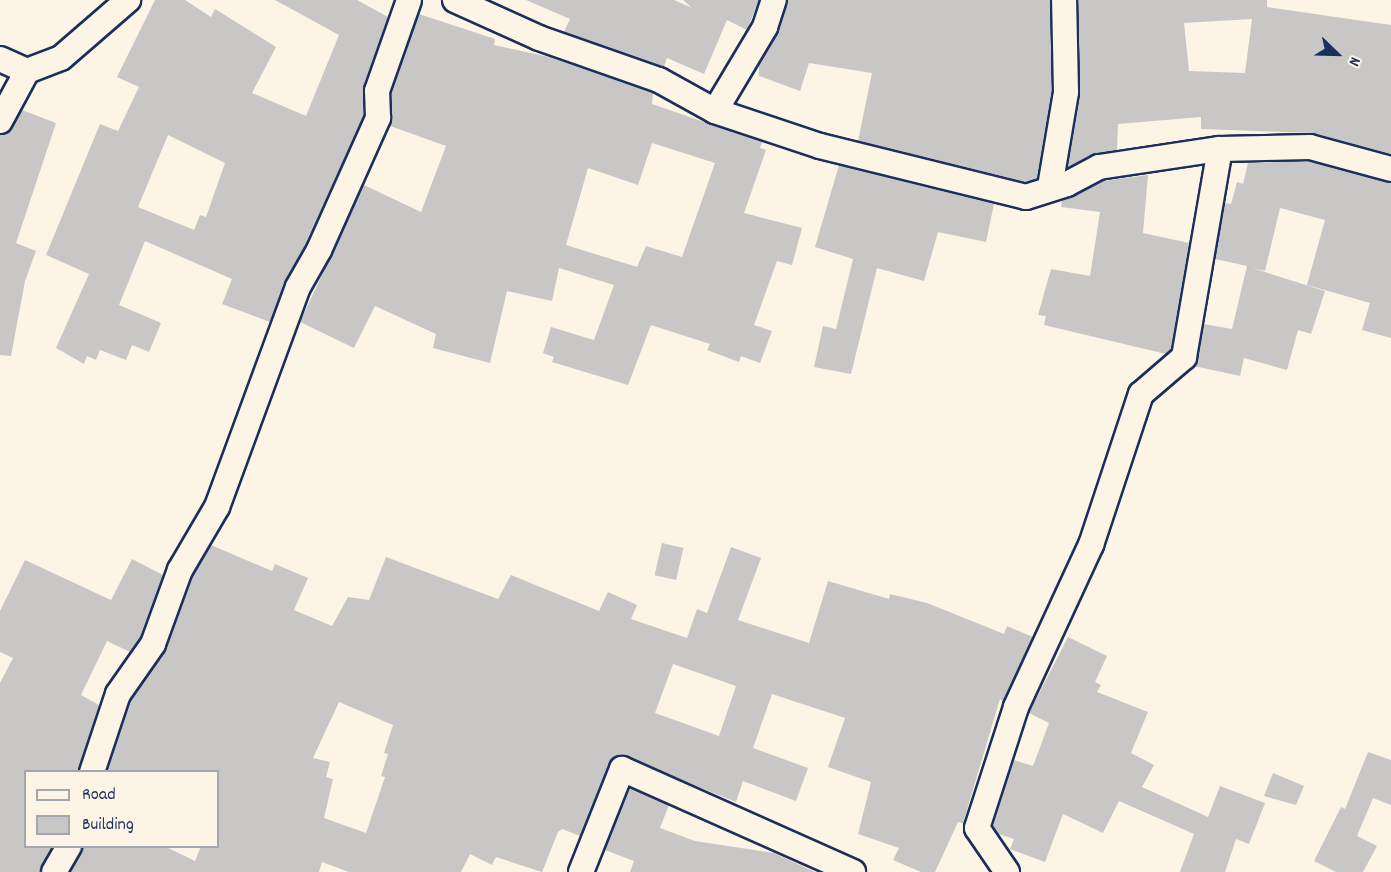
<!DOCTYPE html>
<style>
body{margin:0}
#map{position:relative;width:1391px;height:872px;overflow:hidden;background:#fcf5e5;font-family:Dekko,sans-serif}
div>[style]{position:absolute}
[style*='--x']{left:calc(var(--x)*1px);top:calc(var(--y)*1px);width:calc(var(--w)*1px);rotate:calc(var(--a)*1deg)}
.building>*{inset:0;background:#c8c7c6;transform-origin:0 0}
.roads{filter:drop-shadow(2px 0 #1b2f5e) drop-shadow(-2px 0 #1b2f5e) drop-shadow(0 2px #1b2f5e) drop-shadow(0 -2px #1b2f5e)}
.minor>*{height:24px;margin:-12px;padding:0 12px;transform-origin:12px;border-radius:12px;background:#fcf5e5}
span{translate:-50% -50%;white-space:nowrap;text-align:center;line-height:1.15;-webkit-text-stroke:6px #fcf5e5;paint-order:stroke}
.legend{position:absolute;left:24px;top:770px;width:195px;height:78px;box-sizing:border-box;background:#fcf5e5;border:2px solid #a2a6af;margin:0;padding:8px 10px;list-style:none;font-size:18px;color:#1b2f5e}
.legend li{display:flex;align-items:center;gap:12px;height:30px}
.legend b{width:30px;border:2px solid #a2a6af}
.north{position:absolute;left:1307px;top:24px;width:60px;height:60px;-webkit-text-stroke:4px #fcf5e5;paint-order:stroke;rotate:113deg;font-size:16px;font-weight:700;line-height:24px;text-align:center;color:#1b2f5e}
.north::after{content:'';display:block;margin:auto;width:21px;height:27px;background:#1b2f5e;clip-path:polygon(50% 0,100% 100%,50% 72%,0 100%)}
</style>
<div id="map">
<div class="building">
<i style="clip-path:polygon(evenodd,155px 0,185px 0,211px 17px,215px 9px,276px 47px,252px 93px,306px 116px,339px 35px,275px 0,357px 0,388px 17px,363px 87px,364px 115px,270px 322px,222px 304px,232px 279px,145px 241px,119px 305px,161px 323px,149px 352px,132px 345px,126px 360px,100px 350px,96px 360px,87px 356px,84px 364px,56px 348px,89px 274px,46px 255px,100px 124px,118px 131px,139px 87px,117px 77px,155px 0,168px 135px,225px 163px,206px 217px,200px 215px,194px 230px,138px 207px,168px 135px)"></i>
<i style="clip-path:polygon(526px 0,674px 0,692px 8px,683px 0,759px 0,747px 30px,727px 20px,704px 74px,667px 58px,664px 67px,564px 32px,570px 19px)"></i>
<i style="clip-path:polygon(788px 0,1050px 0,1052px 91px,1037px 179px,1026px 182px,858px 141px,872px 73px,809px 63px,800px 91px,759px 76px,759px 66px,778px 32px)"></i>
<i style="clip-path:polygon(evenodd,1078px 0,1267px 0,1267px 7px,1391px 25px,1391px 154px,1313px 133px,1201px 129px,1201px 117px,1118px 124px,1117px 150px,1093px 154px,1068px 167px,1080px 92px,1078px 0,1252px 19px,1245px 73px,1189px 71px,1184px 23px,1252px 19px)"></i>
<i style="clip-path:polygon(evenodd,419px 14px,495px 39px,494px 45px,549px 57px,653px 93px,652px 104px,762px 142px,760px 148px,766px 150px,744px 213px,802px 228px,792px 265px,777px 261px,754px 325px,772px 331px,760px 363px,741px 356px,739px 362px,707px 350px,710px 344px,651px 325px,628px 385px,552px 362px,554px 357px,543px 353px,551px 327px,594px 340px,614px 285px,559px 268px,552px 301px,507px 291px,490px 363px,433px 348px,436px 334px,375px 306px,354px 348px,300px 322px,364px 185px,421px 212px,446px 146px,390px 126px,391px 93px,419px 14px,652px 143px,715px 163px,682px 257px,646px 246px,637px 267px,566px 245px,588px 168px,638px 185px,652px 143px)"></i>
<i style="clip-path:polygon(22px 110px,56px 123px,16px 243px,36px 251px,25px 281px,11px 356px,0 355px,0 135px,12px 128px)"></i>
<i style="clip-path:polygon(1308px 161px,1391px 183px,1391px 338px,1362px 330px,1370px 303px,1307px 285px,1325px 220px,1280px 208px,1265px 271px,1252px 268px,1325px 291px,1311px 334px,1298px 330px,1287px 370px,1244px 358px,1240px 376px,1194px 366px,1204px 324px,1232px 329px,1247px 266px,1215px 259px,1225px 203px,1231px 204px,1237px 182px,1243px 184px,1248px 163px)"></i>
<i style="clip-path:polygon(839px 165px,994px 204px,986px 242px,938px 232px,924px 281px,877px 268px,851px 374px,814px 367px,823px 326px,836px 329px,853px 259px,815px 247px)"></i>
<i style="clip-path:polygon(1148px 175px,1143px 233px,1189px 243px,1171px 350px,1166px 354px,1044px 325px,1046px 316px,1038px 315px,1051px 269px,1090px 276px,1100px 212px,1061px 207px,1062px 201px,1104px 181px)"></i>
<i style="left:662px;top:543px;width:22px;height:33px;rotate:13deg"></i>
<i style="clip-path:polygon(evenodd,211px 545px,272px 571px,275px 564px,308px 578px,294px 610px,332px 626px,348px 597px,369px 600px,386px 557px,498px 599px,511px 575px,599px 611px,608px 592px,637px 605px,631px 619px,687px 638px,697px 609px,707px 613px,731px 547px,761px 558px,738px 620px,809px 643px,828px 581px,889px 599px,890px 594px,927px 603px,1004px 634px,1007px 626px,1033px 637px,1003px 701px,1000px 699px,963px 823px,958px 822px,935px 872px,921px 872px,893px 860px,899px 848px,858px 834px,871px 782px,828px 767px,845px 718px,772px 694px,753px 748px,808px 768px,796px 801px,743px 781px,736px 802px,620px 755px,609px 764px,580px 836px,562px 829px,558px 832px,542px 872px,496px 857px,492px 865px,470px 854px,461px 872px,349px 872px,322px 862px,319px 872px,70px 872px,83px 846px,164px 846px,195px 861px,201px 846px,218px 846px,218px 771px,107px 771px,131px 700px,166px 649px,193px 576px,211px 545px,673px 664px,736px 686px,719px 736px,655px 713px,673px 664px,211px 545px,339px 702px,393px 725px,384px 753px,388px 754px,381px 776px,385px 777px,366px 833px,324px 818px,333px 779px,326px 777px,330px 762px,313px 758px,339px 702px)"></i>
<i style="clip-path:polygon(132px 559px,163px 575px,140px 637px,130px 652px,107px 641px,81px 695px,99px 705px,78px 771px,26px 771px,26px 846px,52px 846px,40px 872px,0 872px,0 683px,13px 658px,0 652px,0 611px,25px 560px,111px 600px)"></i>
<i style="clip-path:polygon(1068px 637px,1107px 656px,1095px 682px,1101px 685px,1097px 692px,1148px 712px,1131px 753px,1154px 765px,1142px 787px,1208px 817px,1220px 786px,1265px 803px,1249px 844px,1236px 839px,1225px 872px,1180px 872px,1194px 834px,1119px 801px,1103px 833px,1063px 814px,1045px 862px,1010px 849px,1014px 839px,998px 834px,993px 826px,1014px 760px,1033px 766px,1049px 723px,1029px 713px)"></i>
<i style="clip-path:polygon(1368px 752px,1391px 760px,1391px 805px,1373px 798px,1357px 836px,1377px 846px,1363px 872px,1336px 872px,1314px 861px,1341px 807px,1345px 809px)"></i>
<i style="clip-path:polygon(1273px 773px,1304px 786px,1296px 805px,1264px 796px)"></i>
<i style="clip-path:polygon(630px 788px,669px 805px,660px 828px,695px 841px,774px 853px,815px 872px,630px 872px,634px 861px,605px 850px)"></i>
</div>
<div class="roads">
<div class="minor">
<i style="--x:455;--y:0;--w:92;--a:24.3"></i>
<i style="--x:539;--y:38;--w:127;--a:19.3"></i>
<i style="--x:659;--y:80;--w:64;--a:29"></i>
<i style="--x:715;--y:111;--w:111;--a:18.4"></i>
<i style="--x:820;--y:146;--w:212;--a:13.9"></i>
<i style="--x:1026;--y:197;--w:43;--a:-17.6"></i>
<i style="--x:1067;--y:184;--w:36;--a:-28"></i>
<i style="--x:1099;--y:167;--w:122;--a:-8.5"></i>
<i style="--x:1220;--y:149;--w:90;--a:-1.3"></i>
<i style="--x:1310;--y:147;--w:84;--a:15.2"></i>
<i style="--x:0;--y:59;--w:30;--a:24"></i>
<i style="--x:715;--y:111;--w:98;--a:-59.2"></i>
<i style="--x:765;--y:27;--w:28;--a:-72"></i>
<i style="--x:0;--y:121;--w:57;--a:-61.6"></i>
<i style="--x:27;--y:71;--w:36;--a:-21"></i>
<i style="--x:61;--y:58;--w:89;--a:-40.9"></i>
<i style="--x:1050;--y:187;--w:96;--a:-80.4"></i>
<i style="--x:1066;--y:92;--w:92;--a:-91.2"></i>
<i style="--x:92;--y:772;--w:82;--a:-71.6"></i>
<i style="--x:118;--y:694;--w:61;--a:-55"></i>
<i style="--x:153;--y:644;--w:79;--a:-70"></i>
<i style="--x:180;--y:570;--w:73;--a:-59.6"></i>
<i style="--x:217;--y:507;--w:234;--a:-69.8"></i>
<i style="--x:298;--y:287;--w:43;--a:-60.4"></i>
<i style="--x:319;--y:250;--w:145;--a:-65.9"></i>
<i style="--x:378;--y:118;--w:27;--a:-92"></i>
<i style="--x:377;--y:91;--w:96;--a:-70.6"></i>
<i style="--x:54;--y:872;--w:30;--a:-60"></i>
<i style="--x:581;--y:872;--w:111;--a:-68.3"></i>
<i style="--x:622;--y:769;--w:253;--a:24"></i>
<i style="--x:1007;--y:872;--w:53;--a:-124.3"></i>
<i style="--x:977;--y:828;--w:127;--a:-72.1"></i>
<i style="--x:1016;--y:707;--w:179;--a:-65.2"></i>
<i style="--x:1091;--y:545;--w:159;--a:-71.7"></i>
<i style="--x:1141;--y:394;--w:57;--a:-40.7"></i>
<i style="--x:1184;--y:357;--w:211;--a:-80.2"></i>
</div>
</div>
<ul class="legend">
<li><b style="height:8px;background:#fcf5e5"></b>Road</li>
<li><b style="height:16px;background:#c8c7c6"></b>Building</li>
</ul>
<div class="north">N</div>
</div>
